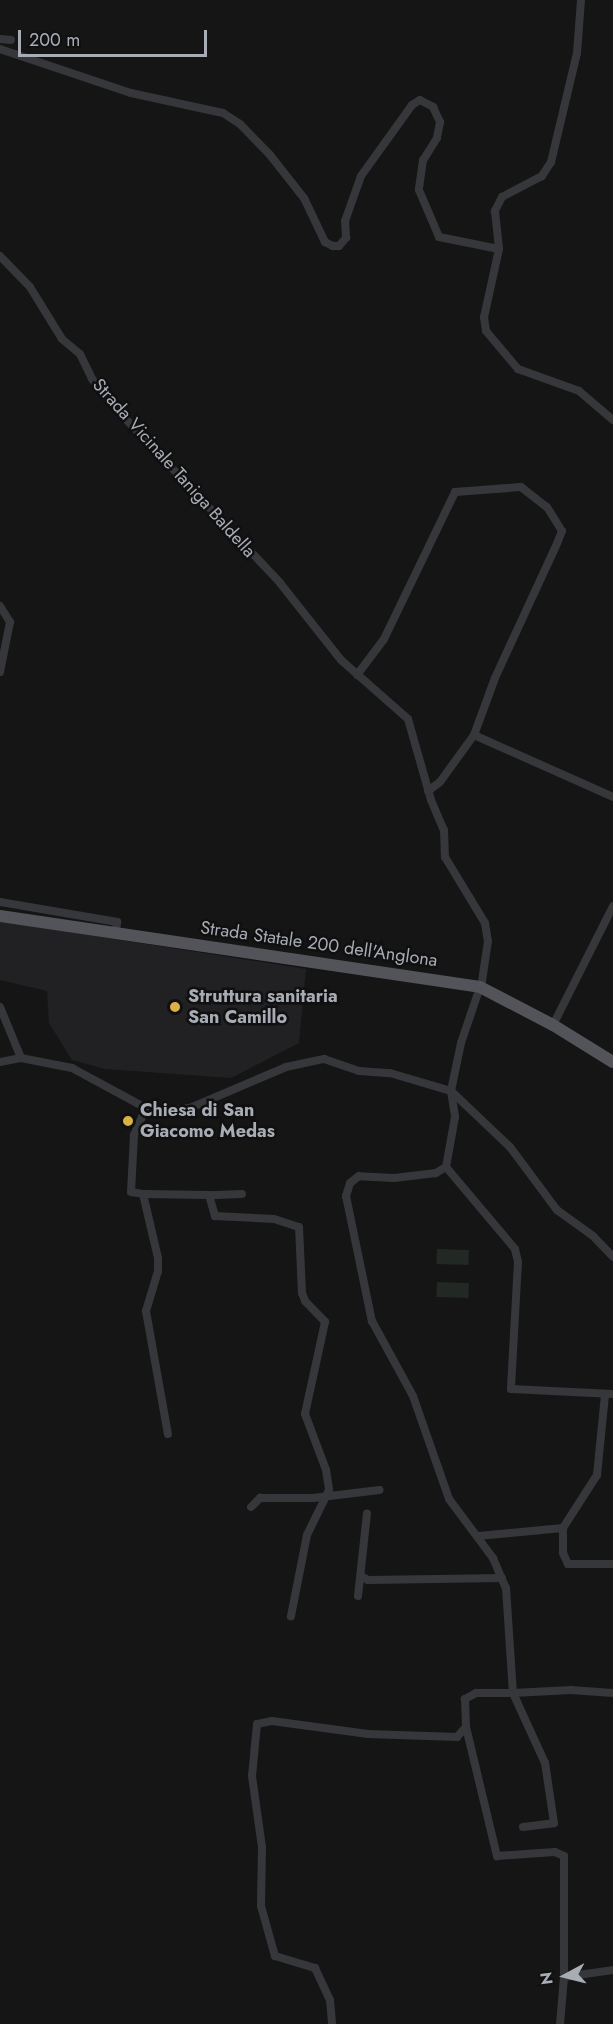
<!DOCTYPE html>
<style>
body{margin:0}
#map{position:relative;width:613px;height:2024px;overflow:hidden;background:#151516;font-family:Jost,sans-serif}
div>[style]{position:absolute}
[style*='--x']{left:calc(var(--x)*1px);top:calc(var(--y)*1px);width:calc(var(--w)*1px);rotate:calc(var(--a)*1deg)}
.built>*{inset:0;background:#212123}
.green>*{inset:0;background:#222823;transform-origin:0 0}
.street>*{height:8px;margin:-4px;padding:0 4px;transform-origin:4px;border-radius:4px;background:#36373b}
.primary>*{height:12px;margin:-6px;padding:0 6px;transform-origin:6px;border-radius:6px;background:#53545a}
.dots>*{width:16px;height:16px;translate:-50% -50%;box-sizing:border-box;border:3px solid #101011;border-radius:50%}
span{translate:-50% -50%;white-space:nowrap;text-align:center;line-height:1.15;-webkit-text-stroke:5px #101011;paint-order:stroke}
.street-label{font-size:18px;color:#a8acb5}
.poi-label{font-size:18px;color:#a8acb5;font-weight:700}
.left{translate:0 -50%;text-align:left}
.north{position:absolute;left:535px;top:1946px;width:60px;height:60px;-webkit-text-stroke:4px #101011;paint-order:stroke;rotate:263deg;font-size:16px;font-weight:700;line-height:24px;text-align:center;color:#a8acb5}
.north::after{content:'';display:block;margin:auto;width:21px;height:27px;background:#a8acb5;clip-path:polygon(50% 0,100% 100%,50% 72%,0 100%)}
.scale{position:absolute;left:18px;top:30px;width:189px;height:27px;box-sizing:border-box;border:3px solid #a8acb5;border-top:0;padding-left:8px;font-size:18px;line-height:21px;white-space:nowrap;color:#a8acb5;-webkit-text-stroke:4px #101011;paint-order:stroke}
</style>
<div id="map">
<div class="built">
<i style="clip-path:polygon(0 921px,306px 969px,299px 1043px,231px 1078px,105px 1069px,72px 1060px,49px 1023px,47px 991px,0 980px)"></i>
</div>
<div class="green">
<i style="left:437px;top:1249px;width:32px;height:15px;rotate:2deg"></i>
<i style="left:437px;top:1282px;width:32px;height:15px;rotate:2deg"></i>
</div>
<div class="street">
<i style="--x:581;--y:0;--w:53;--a:94.3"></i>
<i style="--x:577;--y:53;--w:112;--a:103.4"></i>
<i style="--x:551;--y:162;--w:17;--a:123"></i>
<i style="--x:542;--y:176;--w:45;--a:152.3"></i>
<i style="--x:502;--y:197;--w:16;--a:117"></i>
<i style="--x:495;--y:211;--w:38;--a:84"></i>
<i style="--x:499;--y:249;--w:70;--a:102.4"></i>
<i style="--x:484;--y:317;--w:14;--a:82"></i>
<i style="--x:486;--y:331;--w:50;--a:49.9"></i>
<i style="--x:518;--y:369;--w:65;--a:19.8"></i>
<i style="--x:579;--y:391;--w:45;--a:40.5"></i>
<i style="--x:0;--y:39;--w:11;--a:5"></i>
<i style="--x:0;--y:49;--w:138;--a:18.6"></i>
<i style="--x:131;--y:93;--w:94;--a:12.3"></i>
<i style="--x:223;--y:113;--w:20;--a:33"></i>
<i style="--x:240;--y:124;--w:43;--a:45.9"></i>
<i style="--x:270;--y:155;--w:55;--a:51.7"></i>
<i style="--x:304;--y:198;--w:49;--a:64.5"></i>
<i style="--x:325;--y:242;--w:9;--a:27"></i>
<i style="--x:333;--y:246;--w:6;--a:0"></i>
<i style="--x:339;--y:246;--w:11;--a:-49"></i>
<i style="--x:346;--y:238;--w:17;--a:-93"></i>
<i style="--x:345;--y:221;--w:48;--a:-70.4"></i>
<i style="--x:361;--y:176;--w:87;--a:-54.3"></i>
<i style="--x:412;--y:105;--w:9;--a:-32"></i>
<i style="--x:420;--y:100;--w:15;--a:28"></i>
<i style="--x:433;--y:107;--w:17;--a:65"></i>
<i style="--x:440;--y:122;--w:16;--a:101"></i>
<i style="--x:437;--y:138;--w:26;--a:122"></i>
<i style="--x:423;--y:160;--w:30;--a:98"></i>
<i style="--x:419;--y:190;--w:51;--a:66.9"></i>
<i style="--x:439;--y:237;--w:61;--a:11.3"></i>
<i style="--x:0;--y:256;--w:43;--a:45.9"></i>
<i style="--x:30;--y:287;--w:61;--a:58.4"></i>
<i style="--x:62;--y:339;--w:23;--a:40"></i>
<i style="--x:80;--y:354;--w:28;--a:64"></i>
<i style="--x:92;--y:379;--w:45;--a:50.4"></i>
<i style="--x:121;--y:414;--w:232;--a:46.7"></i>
<i style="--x:280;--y:583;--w:98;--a:51.6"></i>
<i style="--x:341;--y:660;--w:89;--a:41.4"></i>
<i style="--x:408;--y:719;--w:84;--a:74.1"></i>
<i style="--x:431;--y:800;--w:33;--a:67"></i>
<i style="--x:444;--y:830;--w:27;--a:88"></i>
<i style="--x:445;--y:857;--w:77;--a:58.8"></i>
<i style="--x:485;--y:923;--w:18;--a:81"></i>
<i style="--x:488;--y:941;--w:40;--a:98.5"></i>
<i style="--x:482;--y:981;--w:65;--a:108.7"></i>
<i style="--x:461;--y:1043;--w:49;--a:101.8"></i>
<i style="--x:451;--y:1091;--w:26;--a:81"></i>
<i style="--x:455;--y:1117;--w:51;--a:100.2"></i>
<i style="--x:446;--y:1167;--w:12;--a:149"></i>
<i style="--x:436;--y:1173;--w:42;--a:173.2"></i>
<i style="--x:394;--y:1178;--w:35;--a:-177"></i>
<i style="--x:359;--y:1176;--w:11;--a:142"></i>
<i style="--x:350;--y:1183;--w:14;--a:107"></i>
<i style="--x:346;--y:1196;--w:128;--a:78.3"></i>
<i style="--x:372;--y:1321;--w:85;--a:61.3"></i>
<i style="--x:413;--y:1396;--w:109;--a:70.7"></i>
<i style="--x:449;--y:1499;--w:74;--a:53.3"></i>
<i style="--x:493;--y:1558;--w:33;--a:67"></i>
<i style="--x:506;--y:1588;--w:105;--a:86.2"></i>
<i style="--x:513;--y:1693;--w:37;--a:180"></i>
<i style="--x:476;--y:1693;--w:13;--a:151"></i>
<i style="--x:465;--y:1699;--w:28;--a:88"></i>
<i style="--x:466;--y:1727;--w:13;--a:132"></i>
<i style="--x:457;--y:1737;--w:89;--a:-178.1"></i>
<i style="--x:368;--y:1734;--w:97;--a:-172.3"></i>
<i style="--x:272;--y:1721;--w:15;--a:169"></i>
<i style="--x:257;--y:1724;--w:52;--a:95.5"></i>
<i style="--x:252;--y:1776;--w:72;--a:82"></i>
<i style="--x:262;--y:1847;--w:59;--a:91"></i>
<i style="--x:261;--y:1906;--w:52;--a:74.4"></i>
<i style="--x:275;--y:1956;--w:42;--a:16.7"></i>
<i style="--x:315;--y:1968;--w:35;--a:65"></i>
<i style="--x:330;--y:2000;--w:24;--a:85"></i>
<i style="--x:0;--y:606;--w:19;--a:58"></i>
<i style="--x:10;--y:622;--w:51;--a:101.3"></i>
<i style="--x:357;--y:675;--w:45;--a:-53.1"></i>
<i style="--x:384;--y:639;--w:163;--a:-64.2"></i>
<i style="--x:455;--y:492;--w:66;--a:-4.3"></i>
<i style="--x:521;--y:487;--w:33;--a:38"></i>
<i style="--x:547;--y:507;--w:28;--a:58"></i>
<i style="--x:562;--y:531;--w:18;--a:112"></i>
<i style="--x:555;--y:548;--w:143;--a:114.8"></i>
<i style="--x:495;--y:678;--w:61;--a:110.2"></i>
<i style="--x:474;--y:735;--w:58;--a:125.9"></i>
<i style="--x:440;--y:782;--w:15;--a:143"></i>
<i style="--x:474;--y:735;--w:152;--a:24"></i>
<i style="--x:0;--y:902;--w:119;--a:9.7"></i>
<i style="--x:117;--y:922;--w:10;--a:96"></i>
<i style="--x:0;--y:1007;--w:55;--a:67.6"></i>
<i style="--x:553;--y:1025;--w:133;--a:-63.2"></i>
<i style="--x:0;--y:1062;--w:21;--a:-11"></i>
<i style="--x:21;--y:1058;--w:52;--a:11.1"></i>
<i style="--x:72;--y:1068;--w:84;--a:28.4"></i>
<i style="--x:146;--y:1108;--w:22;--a:8"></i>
<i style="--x:168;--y:1111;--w:22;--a:-8"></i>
<i style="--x:190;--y:1108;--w:104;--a:-23.1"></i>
<i style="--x:286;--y:1067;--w:39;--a:-12"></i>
<i style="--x:324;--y:1059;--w:37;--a:19"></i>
<i style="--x:359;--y:1071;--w:31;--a:4"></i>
<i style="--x:390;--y:1073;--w:64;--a:16.4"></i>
<i style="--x:451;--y:1091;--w:81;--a:43.5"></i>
<i style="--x:510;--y:1147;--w:79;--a:53.3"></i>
<i style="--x:557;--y:1210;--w:44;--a:35.8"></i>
<i style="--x:593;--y:1236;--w:29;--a:46"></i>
<i style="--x:146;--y:1108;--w:30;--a:114"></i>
<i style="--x:134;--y:1135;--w:57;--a:93"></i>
<i style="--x:131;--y:1192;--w:12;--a:9"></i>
<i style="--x:143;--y:1194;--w:66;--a:76.8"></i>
<i style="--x:158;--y:1258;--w:13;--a:90"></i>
<i style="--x:158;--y:1271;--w:42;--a:106.7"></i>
<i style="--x:146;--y:1311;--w:125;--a:79.9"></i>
<i style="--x:446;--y:1167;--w:107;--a:49.9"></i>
<i style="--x:515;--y:1249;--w:13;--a:77"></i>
<i style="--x:518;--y:1262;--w:127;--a:93.2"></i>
<i style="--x:511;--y:1389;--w:102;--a:2.8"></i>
<i style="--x:143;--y:1194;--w:66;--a:0.9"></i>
<i style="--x:242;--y:1194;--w:33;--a:178"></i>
<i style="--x:209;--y:1195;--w:22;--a:74"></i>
<i style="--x:215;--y:1216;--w:59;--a:2.9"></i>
<i style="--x:274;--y:1219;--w:26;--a:18"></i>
<i style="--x:299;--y:1227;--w:66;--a:87.4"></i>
<i style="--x:302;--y:1293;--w:9;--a:69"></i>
<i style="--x:305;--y:1301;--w:29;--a:46"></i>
<i style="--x:325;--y:1322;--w:94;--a:102.3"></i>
<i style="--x:305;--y:1414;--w:60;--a:69.4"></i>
<i style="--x:326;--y:1470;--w:20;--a:81"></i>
<i style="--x:329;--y:1490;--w:50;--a:116.1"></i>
<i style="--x:307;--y:1535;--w:83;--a:101.2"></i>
<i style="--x:251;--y:1507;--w:13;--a:-45"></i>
<i style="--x:260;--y:1498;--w:53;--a:0"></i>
<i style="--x:313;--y:1498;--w:67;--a:-6.8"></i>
<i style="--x:563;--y:1528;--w:25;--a:90"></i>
<i style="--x:563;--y:1553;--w:12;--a:66"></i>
<i style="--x:568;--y:1564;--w:45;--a:0"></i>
<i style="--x:478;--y:1536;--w:85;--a:-5.4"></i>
<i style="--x:563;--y:1528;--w:63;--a:-57.3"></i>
<i style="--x:597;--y:1475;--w:80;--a:-84.3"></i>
<i style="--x:361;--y:1576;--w:8;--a:30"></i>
<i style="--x:368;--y:1580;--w:134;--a:-0.9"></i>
<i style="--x:358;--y:1596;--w:83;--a:-83.8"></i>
<i style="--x:466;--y:1727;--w:133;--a:76.5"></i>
<i style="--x:497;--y:1856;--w:58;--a:-3.9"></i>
<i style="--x:555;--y:1852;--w:10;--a:24"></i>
<i style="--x:564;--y:1856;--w:121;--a:90"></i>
<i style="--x:523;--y:1827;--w:31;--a:-7"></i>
<i style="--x:554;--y:1823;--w:61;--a:-98.5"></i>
<i style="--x:545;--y:1763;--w:77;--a:-114.6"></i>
<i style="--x:513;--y:1693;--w:58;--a:-3"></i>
<i style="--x:571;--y:1690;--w:42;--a:4.1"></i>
<i style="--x:560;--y:2024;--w:47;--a:-85.1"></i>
<i style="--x:564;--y:1977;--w:49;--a:-8.1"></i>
</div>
<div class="primary">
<i style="--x:0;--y:916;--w:485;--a:8.4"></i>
<i style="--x:480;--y:987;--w:82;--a:27.5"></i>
<i style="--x:553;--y:1025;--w:70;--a:31.7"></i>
</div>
<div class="dots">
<i style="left:175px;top:1007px;background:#dcaf47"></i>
<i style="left:128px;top:1121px;background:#dcaf47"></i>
</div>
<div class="street-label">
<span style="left:174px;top:468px;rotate:48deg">Strada Vicinale Taniga Baldella</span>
<span style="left:319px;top:944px;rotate:8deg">Strada Statale 200 dell'Anglona</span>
</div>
<div class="poi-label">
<span class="left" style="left:188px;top:1007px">Struttura sanitaria<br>San Camillo</span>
<span class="left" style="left:140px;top:1121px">Chiesa di San<br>Giacomo Medas</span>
</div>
<div class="north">N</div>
<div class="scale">200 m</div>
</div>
